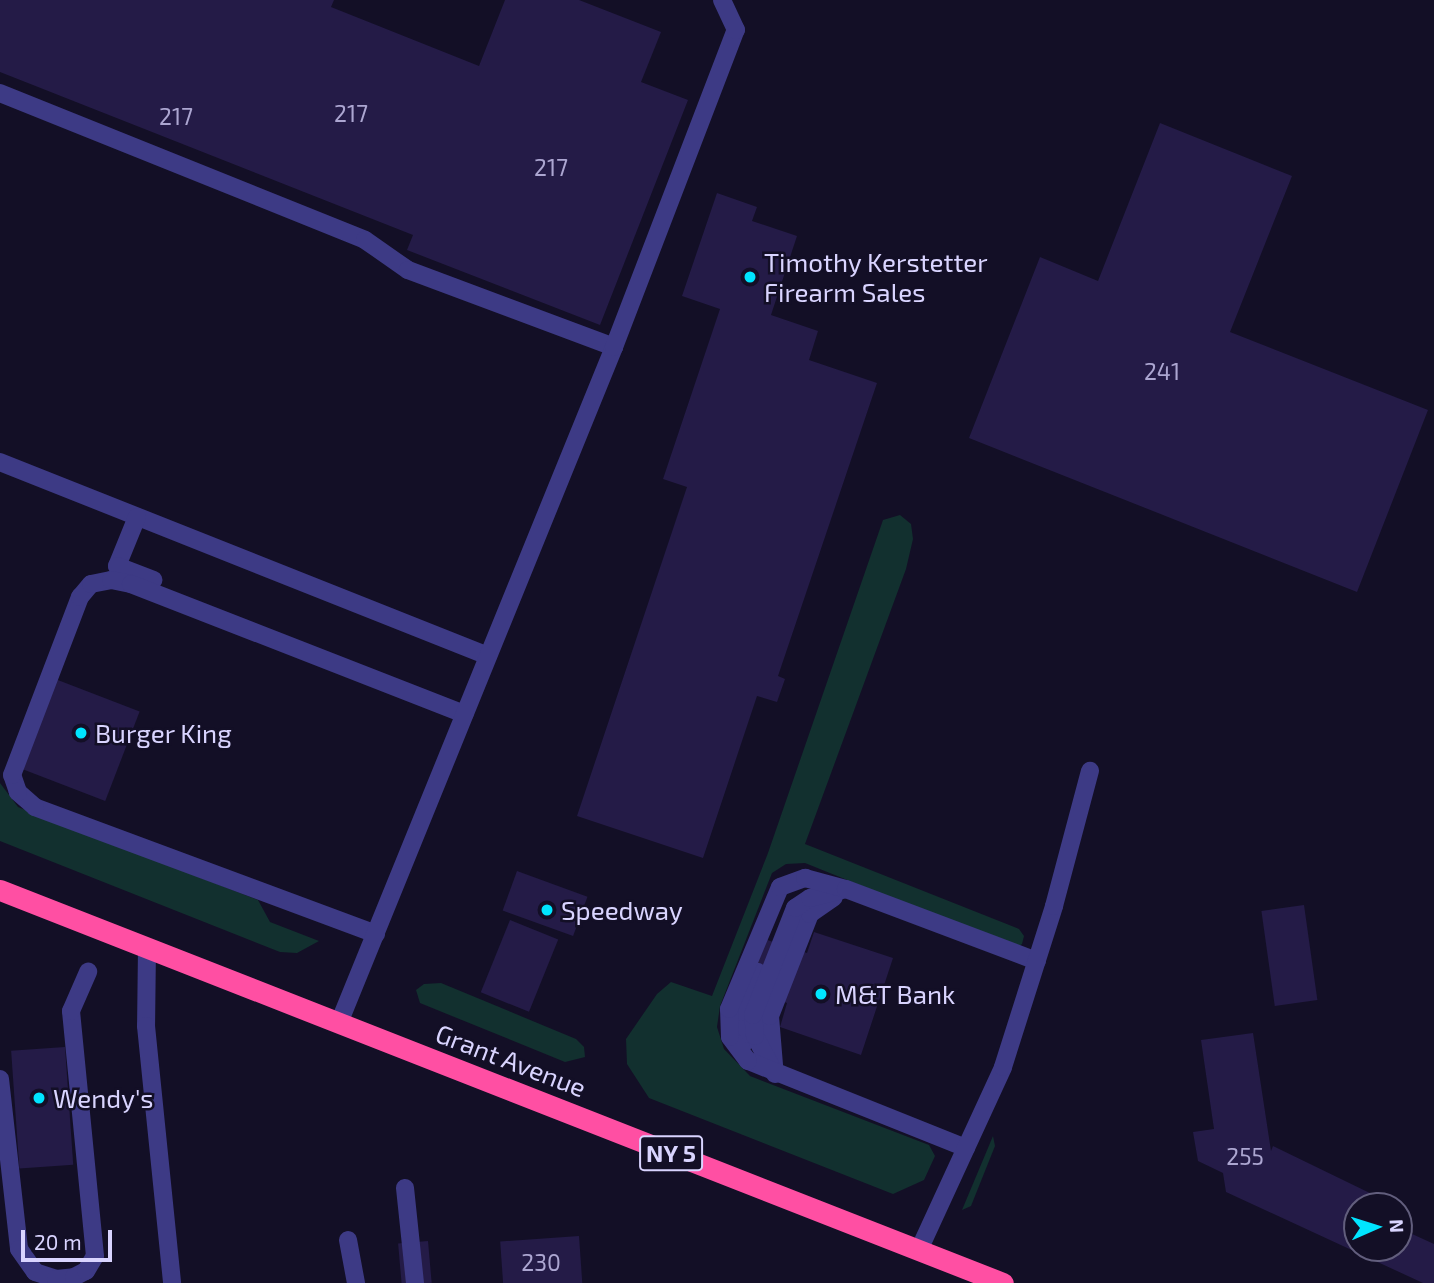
<!DOCTYPE html>
<style>
body{margin:0}
#map{position:relative;width:1434px;height:1283px;overflow:hidden;background:#130f26;font-family:"Exo 2",sans-serif}
div>[style]{position:absolute}
[style*='--x']{left:calc(var(--x)*1px);top:calc(var(--y)*1px);width:calc(var(--w)*1px);rotate:calc(var(--a)*1deg)}
.green>*{inset:0;background:#12302f}
.building>*{inset:0;background:#241b47;transform-origin:0 0}
.lane>*{height:18px;margin:-9px;padding:0 9px;transform-origin:9px;border-radius:9px;background:#3d3a85}
.street>*{height:18px;margin:-9px;padding:0 9px;transform-origin:9px;border-radius:9px;background:#3d3a85}
.highway>*{height:21px;margin:-10.5px;padding:0 10.5px;transform-origin:10.5px;border-radius:10.5px;background:#ff4fa3}
.dots>*{width:19px;height:19px;translate:-50% -50%;box-sizing:border-box;border:4px solid #130f26;border-radius:50%}
span{translate:-50% -50%;white-space:nowrap;text-align:center;line-height:1.15;-webkit-text-stroke:5px #130f26;paint-order:stroke}
.number-label{font-size:23px;color:#aca6d1}
.number-label span{-webkit-text-stroke-width:0}
.shield-label span{padding:2px 5px;background:#130f26;border:2px solid;border-radius:5px;-webkit-text-stroke-width:0}
.shield-label{font-size:24px;color:#d9d4ff;font-weight:700}
.poi-label{font-size:26px;color:#d9d4ff}
.left{translate:0 -50%;text-align:left}
.street-label{font-size:26px;color:#d9d4ff}
.north{position:absolute;left:1343px;top:1192px;width:70px;height:70px;box-sizing:border-box;background:#130f26;border:2px solid #625e7d;border-radius:50%;rotate:87deg;font-size:19px;font-weight:700;line-height:28px;text-align:center;color:#d9d4ff}
.north::after{content:'';display:block;margin:auto;width:24px;height:32px;background:#00e5ff;clip-path:polygon(50% 0,100% 100%,50% 72%,0 100%)}
.scale{position:absolute;left:21px;top:1230px;width:91px;height:32px;box-sizing:border-box;border:4px solid #d9d4ff;border-top:0;padding-left:9px;font-size:21px;line-height:24px;white-space:nowrap;color:#d9d4ff;-webkit-text-stroke:5px #130f26;paint-order:stroke}
</style>
<div id="map">
<div class="green">
<i style="clip-path:polygon(900px 515px,911px 524px,913px 539px,906px 569px,805px 844px,1019px 929px,1024px 936px,1022px 944px,1016px 948px,805px 863px,786px 864px,772px 873px,720px 1006px,717px 1027px,724px 1049px,750px 1076px,929px 1145px,935px 1156px,924px 1180px,893px 1194px,649px 1098px,627px 1064px,626px 1039px,657px 994px,671px 982px,712px 996px,768px 853px,883px 520px)"></i>
<i style="clip-path:polygon(0 783px,18px 807px,258px 900px,270px 922px,319px 941px,297px 953px,280px 952px,0 841px)"></i>
<i style="clip-path:polygon(441px 983px,576px 1039px,584px 1047px,585px 1057px,565px 1062px,420px 1003px,416px 990px,424px 984px)"></i>
<i style="clip-path:polygon(993px 1136px,995px 1146px,971px 1206px,962px 1210px)"></i>
</div>
<div class="building">
<i style="clip-path:polygon(0 0,334px 0,331px 7px,479px 66px,505px 0,579px 0,661px 32px,641px 82px,688px 100px,600px 325px,407px 250px,413px 235px,0 72px)"></i>
<i style="clip-path:polygon(1160px 123px,1292px 176px,1230px 332px,1428px 410px,1357px 592px,969px 438px,1040px 257px,1098px 281px)"></i>
<i style="clip-path:polygon(717px 193px,757px 207px,752px 221px,797px 236px,771px 315px,818px 331px,809px 360px,877px 383px,778px 676px,785px 679px,777px 702px,757px 696px,703px 858px,577px 816px,687px 487px,663px 479px,720px 309px,682px 296px)"></i>
<i style="left:50px;top:677px;width:96px;height:96px;rotate:21deg"></i>
<i style="left:517px;top:871px;width:75px;height:42px;rotate:20deg"></i>
<i style="left:1304px;top:905px;width:96px;height:43px;rotate:82deg"></i>
<i style="left:510px;top:920px;width:52px;height:78px;rotate:22deg"></i>
<i style="clip-path:polygon(814px 932px,893px 958px,861px 1055px,780px 1027px,787px 1003px,736px 985px,752px 935px,807px 953px)"></i>
<i style="clip-path:polygon(1253px 1033px,1271px 1151px,1273px 1146px,1376px 1196px,1377px 1206px,1357px 1206px,1357px 1248px,1399px 1248px,1399px 1228px,1434px 1244px,1434px 1283px,1423px 1283px,1226px 1192px,1223px 1173px,1198px 1161px,1193px 1132px,1214px 1129px,1201px 1040px)"></i>
<i style="left:65px;top:1047px;width:118px;height:54px;rotate:86deg"></i>
<i style="left:579px;top:1236px;width:47px;height:79px;rotate:86deg"></i>
<i style="left:428px;top:1241px;width:42px;height:30px;rotate:85deg"></i>
</div>
<div class="lane">
<i style="--x:0;--y:93;--w:393;--a:21.9"></i>
<i style="--x:365;--y:240;--w:52;--a:34.9"></i>
<i style="--x:408;--y:270;--w:220;--a:20.5"></i>
<i style="--x:0;--y:462;--w:525;--a:21.68"></i>
<i style="--x:137;--y:517;--w:53;--a:112.2"></i>
<i style="--x:117;--y:566;--w:39;--a:21"></i>
<i style="--x:376;--y:934;--w:364;--a:-159.6"></i>
<i style="--x:35;--y:807;--w:23;--a:-139"></i>
<i style="--x:18;--y:792;--w:18;--a:-109"></i>
<i style="--x:12;--y:775;--w:191;--a:-69.1"></i>
<i style="--x:80;--y:597;--w:17;--a:-50"></i>
<i style="--x:91;--y:584;--w:20;--a:-11"></i>
<i style="--x:111;--y:580;--w:20;--a:11"></i>
<i style="--x:131;--y:584;--w:358;--a:21.3"></i>
<i style="--x:339;--y:1023;--w:730;--a:-67.86"></i>
<i style="--x:614;--y:347;--w:340;--a:-69"></i>
<i style="--x:736;--y:30;--w:33;--a:-115"></i>
<i style="--x:745;--y:1042;--w:30;--a:-96"></i>
<i style="--x:742;--y:1012;--w:43;--a:-69.4"></i>
<i style="--x:774;--y:1065;--w:49;--a:-94.7"></i>
<i style="--x:770;--y:1016;--w:110;--a:-68.6"></i>
<i style="--x:810;--y:914;--w:29;--a:-35"></i>
<i style="--x:775;--y:1074;--w:43;--a:-117.8"></i>
<i style="--x:755;--y:1036;--w:21;--a:-95"></i>
<i style="--x:753;--y:1015;--w:115;--a:-68.6"></i>
<i style="--x:795;--y:908;--w:18;--a:-34"></i>
<i style="--x:810;--y:898;--w:34;--a:-14"></i>
<i style="--x:0;--y:1079;--w:171;--a:83.6"></i>
<i style="--x:19;--y:1249;--w:28;--a:55"></i>
<i style="--x:35;--y:1272;--w:22;--a:18"></i>
<i style="--x:56;--y:1279;--w:18;--a:-6"></i>
<i style="--x:74;--y:1277;--w:13;--a:-27"></i>
<i style="--x:86;--y:1271;--w:17;--a:-59"></i>
<i style="--x:95;--y:1256;--w:246;--a:-95.6"></i>
<i style="--x:71;--y:1011;--w:43;--a:-66.4"></i>
<i style="--x:966;--y:1148;--w:235;--a:-158.2"></i>
<i style="--x:748;--y:1061;--w:30;--a:-127"></i>
<i style="--x:730;--y:1037;--w:28;--a:-92"></i>
<i style="--x:729;--y:1009;--w:132;--a:-67.3"></i>
<i style="--x:780;--y:887;--w:27;--a:-20"></i>
<i style="--x:805;--y:878;--w:42;--a:15"></i>
<i style="--x:846;--y:889;--w:204;--a:20.7"></i>
<i style="--x:405;--y:1188;--w:96;--a:84"></i>
<i style="--x:348;--y:1240;--w:44;--a:79.5"></i>
<i style="--x:919;--y:1250;--w:201;--a:-65.3"></i>
<i style="--x:1003;--y:1067;--w:169;--a:-72.4"></i>
<i style="--x:1054;--y:906;--w:140;--a:-75.1"></i>
</div>
<div class="street">
<i style="--x:147;--y:948;--w:78;--a:90.7"></i>
<i style="--x:146;--y:1026;--w:258;--a:84.2"></i>
</div>
<div class="highway">
<i style="--x:0;--y:890;--w:1077;--a:21.4"></i>
</div>
<div class="dots">
<i style="left:750px;top:277px;background:#00e5ff"></i>
<i style="left:81px;top:733px;background:#00e5ff"></i>
<i style="left:547px;top:910px;background:#00e5ff"></i>
<i style="left:821px;top:994px;background:#00e5ff"></i>
<i style="left:39px;top:1098px;background:#00e5ff"></i>
</div>
<div class="number-label">
<span style="left:351px;top:113px">217</span>
<span style="left:176px;top:116px">217</span>
<span style="left:551px;top:167px">217</span>
<span style="left:1162px;top:371px">241</span>
<span style="left:1245px;top:1156px">255</span>
<span style="left:541px;top:1262px">230</span>
</div>
<div class="shield-label">
<span style="left:671px;top:1153px">NY 5</span>
</div>
<div class="poi-label">
<span class="left" style="left:764px;top:277px">Timothy Kerstetter<br>Firearm Sales</span>
<span class="left" style="left:95px;top:733px">Burger King</span>
<span class="left" style="left:561px;top:910px">Speedway</span>
<span class="left" style="left:835px;top:994px">M&amp;T Bank</span>
<span class="left" style="left:53px;top:1098px">Wendy's</span>
</div>
<div class="street-label">
<span style="left:511px;top:1060px;rotate:21deg">Grant Avenue</span>
</div>
<div class="north">N</div>
<div class="scale">20 m</div>
</div>
